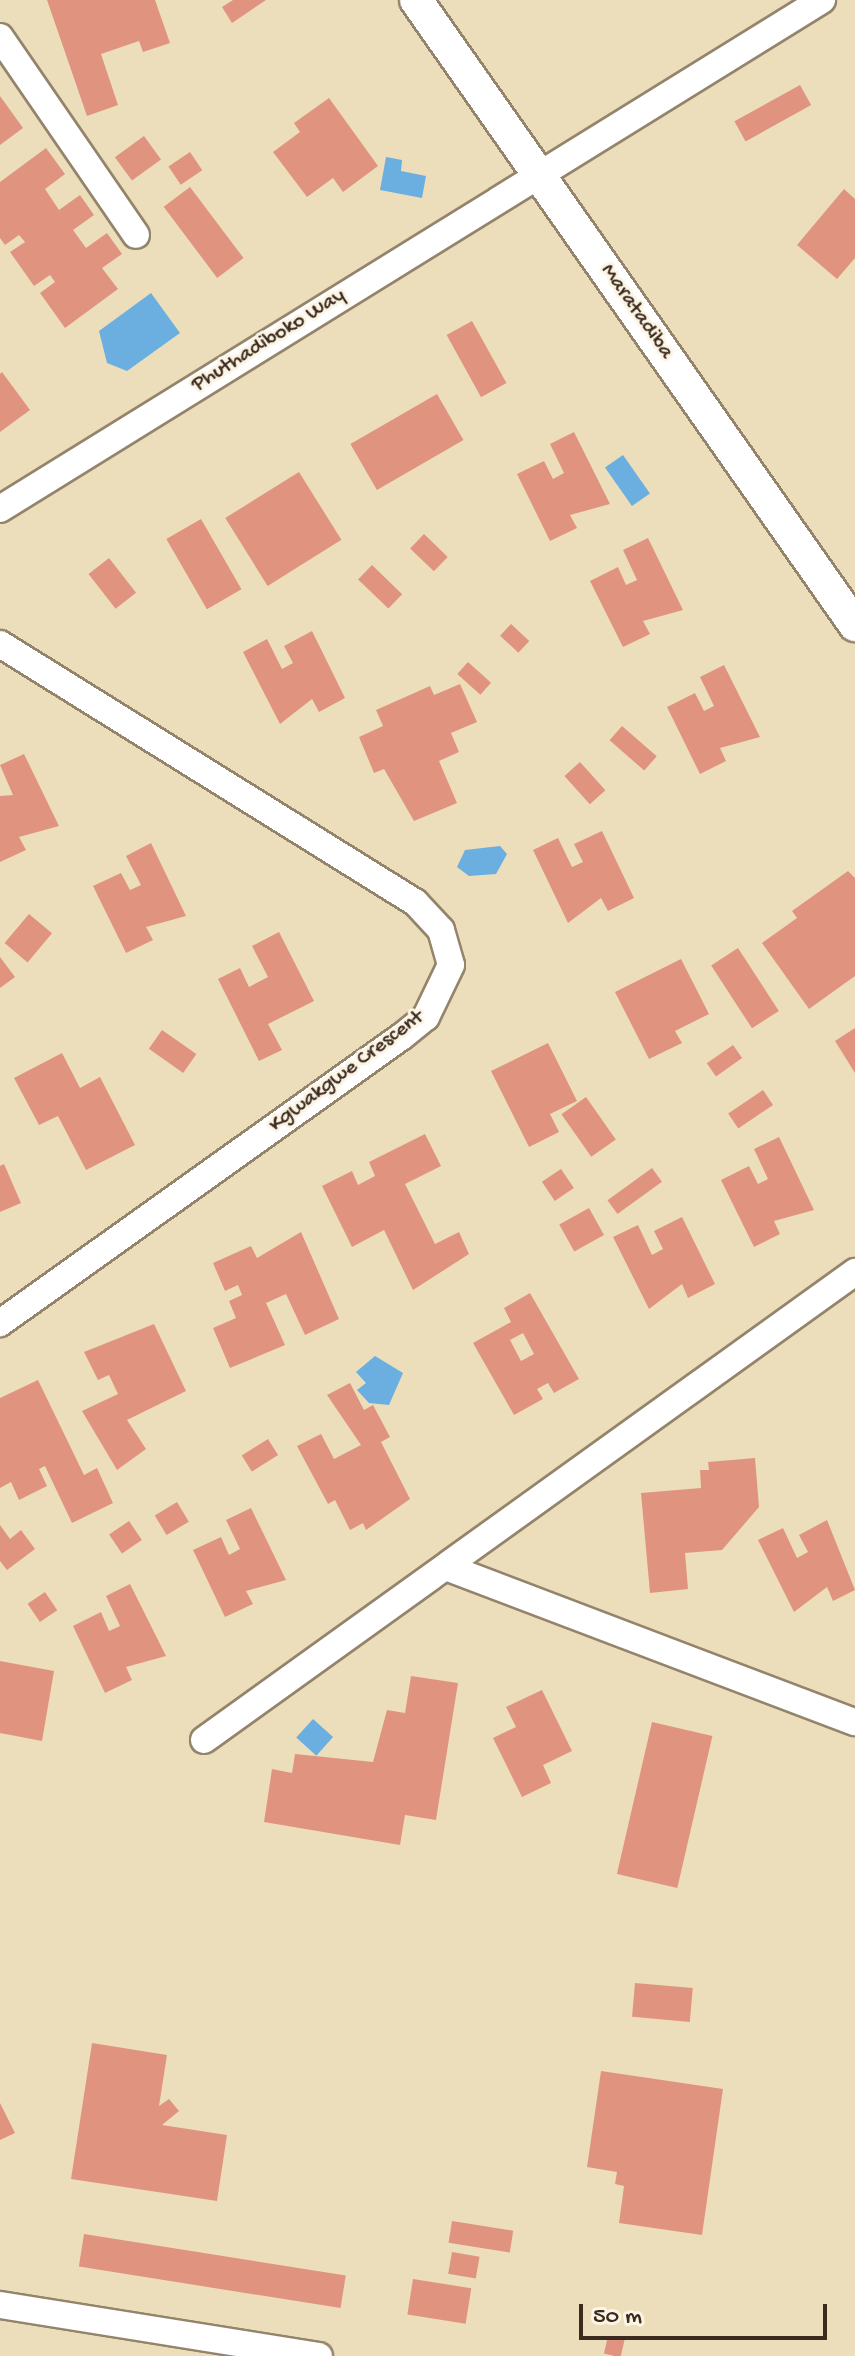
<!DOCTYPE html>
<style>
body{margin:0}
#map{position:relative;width:855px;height:2356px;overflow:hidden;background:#ecdebb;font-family:"Gochi Hand",sans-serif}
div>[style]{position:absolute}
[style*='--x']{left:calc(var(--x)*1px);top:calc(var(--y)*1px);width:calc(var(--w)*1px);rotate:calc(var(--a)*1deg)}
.water>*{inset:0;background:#6aafe0;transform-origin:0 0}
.building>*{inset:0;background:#e09480;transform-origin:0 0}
.roads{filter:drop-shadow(2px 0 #94846c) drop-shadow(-2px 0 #94846c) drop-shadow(0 2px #94846c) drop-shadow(0 -2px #94846c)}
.minor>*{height:26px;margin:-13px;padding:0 13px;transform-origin:13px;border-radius:13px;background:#fff}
.tertiary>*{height:32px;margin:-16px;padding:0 16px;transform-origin:16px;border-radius:16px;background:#fff}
span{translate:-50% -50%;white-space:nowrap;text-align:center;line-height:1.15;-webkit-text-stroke:6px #fcf5e5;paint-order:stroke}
.street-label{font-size:22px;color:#3b2a1e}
.scale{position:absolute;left:579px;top:2304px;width:248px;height:36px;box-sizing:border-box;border:4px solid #3b2a1e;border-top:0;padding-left:10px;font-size:24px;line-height:28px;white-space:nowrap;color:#3b2a1e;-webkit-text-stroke:6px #fcf5e5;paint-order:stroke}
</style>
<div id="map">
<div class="water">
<i style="clip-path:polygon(386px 157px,402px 160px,401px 171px,426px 176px,422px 198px,380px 190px)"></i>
<i style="clip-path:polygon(151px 293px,180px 333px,127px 371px,107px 363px,99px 331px)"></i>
<i style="left:623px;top:455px;width:47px;height:22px;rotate:55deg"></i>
<i style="clip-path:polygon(500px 846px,507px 854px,496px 874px,469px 876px,457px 867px,465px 850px)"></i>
<i style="clip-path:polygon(375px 1356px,403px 1373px,389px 1405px,369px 1403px,357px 1390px,366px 1383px,356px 1372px)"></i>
<i style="left:313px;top:1719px;width:27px;height:25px;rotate:42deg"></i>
</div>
<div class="building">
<i style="clip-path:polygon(47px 0,155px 0,170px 43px,143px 52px,139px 41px,101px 54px,118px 105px,87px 116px)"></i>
<i style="clip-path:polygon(233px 0,266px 0,232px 23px,222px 7px)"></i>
<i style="left:800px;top:85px;width:23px;height:75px;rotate:61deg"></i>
<i style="clip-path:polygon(0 96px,23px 128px,0 145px)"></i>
<i style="clip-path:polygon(329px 98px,378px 166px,343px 192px,333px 178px,307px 197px,273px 152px,300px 132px,294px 123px)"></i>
<i style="left:144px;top:136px;width:29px;height:36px;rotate:54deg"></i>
<i style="clip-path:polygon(46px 148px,65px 174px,45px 189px,59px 210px,80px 195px,94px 215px,73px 230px,86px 248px,107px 233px,122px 254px,102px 268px,118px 289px,65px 328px,40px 293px,55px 282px,50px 275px,34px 286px,10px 252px,25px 242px,19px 235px,5px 245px,0 238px,0 182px)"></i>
<i style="left:190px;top:152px;width:22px;height:26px;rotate:56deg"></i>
<i style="left:190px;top:187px;width:89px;height:33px;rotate:53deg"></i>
<i style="clip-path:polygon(844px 189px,855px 199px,855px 258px,837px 279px,797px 245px)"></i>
<i style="left:472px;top:321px;width:71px;height:29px;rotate:61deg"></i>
<i style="clip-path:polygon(2px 372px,30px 410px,0 432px,0 374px)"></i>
<i style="left:437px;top:394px;width:53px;height:100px;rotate:60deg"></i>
<i style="clip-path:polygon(574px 432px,610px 504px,570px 515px,577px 528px,550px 541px,517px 474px,544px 461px,553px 479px,564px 473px,550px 444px)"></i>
<i style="left:299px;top:472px;width:80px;height:87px;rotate:58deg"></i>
<i style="left:201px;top:519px;width:81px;height:40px;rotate:60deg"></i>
<i style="left:424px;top:534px;width:33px;height:20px;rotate:44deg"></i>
<i style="clip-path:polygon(648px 538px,683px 610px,643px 621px,650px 634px,623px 647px,590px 581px,618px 567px,626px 585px,637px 580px,623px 550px)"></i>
<i style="left:109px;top:558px;width:44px;height:26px;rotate:52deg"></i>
<i style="left:372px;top:565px;width:42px;height:20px;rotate:44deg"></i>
<i style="left:511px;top:624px;width:25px;height:16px;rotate:43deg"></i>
<i style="clip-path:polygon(312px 631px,345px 698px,319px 712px,312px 699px,280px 724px,243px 652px,267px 639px,282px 669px,293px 663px,284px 646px)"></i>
<i style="left:468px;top:662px;width:31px;height:16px;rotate:42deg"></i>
<i style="clip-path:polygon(724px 665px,760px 737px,720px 748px,726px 761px,700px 774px,667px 707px,695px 693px,704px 711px,714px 706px,700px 677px)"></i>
<i style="clip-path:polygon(460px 684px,477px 722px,451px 733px,459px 752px,439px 761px,457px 803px,414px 821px,384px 769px,374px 773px,359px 737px,383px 726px,376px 710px,430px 686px,434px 695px)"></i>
<i style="left:622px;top:726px;width:46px;height:19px;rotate:41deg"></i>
<i style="clip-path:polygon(24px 754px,59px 826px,19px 837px,26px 850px,0 862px,0 796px,13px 795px,0 765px)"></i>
<i style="left:580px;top:762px;width:38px;height:21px;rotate:48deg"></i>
<i style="clip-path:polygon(602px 831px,634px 898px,608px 911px,601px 898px,568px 923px,533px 850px,558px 838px,572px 867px,583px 862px,574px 844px)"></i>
<i style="clip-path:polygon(151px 843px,186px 916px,146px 927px,153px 940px,126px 953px,93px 886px,121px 873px,130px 890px,141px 885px,126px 856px)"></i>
<i style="clip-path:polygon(848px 871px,855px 878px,855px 976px,809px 1009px,762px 943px,797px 918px,792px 911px)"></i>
<i style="left:29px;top:914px;width:30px;height:38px;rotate:40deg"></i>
<i style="clip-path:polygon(279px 932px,314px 1001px,268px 1024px,282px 1050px,259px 1061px,218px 979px,240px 968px,249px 987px,268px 977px,252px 946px)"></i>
<i style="left:738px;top:948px;width:75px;height:32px;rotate:57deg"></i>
<i style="clip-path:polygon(0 957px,15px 977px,0 988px)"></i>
<i style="clip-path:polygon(681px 959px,709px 1014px,675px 1031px,682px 1043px,649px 1059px,615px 992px)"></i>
<i style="clip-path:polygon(855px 1028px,855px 1073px,835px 1041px)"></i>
<i style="left:162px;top:1030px;width:42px;height:23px;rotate:35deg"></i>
<i style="clip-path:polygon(548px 1043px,577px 1101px,550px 1114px,559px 1132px,529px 1147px,491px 1071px)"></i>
<i style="left:733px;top:1045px;width:16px;height:32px;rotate:55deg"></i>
<i style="clip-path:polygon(62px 1053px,80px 1088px,100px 1077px,135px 1145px,86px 1170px,58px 1116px,39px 1125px,14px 1078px)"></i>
<i style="left:763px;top:1090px;width:18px;height:42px;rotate:56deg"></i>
<i style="left:586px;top:1097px;width:52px;height:30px;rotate:55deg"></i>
<i style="clip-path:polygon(425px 1134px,441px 1166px,405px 1184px,435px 1244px,459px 1232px,469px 1254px,413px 1290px,384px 1230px,352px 1247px,322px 1186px,352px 1171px,358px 1185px,375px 1176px,369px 1162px)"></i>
<i style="clip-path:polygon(779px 1137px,814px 1210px,774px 1221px,780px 1234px,754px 1247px,721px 1180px,749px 1166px,758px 1184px,768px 1179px,754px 1149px)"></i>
<i style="clip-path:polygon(4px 1164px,21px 1203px,0 1212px,0 1166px)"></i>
<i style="left:652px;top:1168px;width:17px;height:55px;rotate:54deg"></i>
<i style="left:561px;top:1169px;width:23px;height:23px;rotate:56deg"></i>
<i style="left:589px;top:1208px;width:31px;height:34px;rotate:61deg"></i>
<i style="clip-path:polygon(682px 1217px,715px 1284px,688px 1298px,682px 1284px,649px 1309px,613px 1237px,638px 1225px,652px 1255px,663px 1249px,654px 1231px)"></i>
<i style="clip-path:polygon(301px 1232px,339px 1319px,305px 1335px,286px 1294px,266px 1303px,285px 1345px,230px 1368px,213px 1328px,236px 1318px,229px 1301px,242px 1295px,238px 1285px,225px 1291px,213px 1263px,251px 1246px,257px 1258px)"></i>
<i style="clip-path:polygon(evenodd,530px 1293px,579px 1379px,554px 1393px,548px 1383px,537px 1389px,543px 1399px,514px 1415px,473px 1343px,511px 1322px,504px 1308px,530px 1293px,523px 1333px,534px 1354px,521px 1361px,510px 1340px,523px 1333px)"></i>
<i style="clip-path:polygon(154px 1324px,186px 1391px,127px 1420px,146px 1449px,117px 1470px,82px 1411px,118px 1394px,109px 1375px,98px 1380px,84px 1352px)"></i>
<i style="clip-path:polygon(38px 1380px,84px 1475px,97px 1468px,113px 1503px,72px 1523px,45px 1466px,39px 1469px,47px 1486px,19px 1500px,11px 1482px,0 1488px,0 1398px)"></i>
<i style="clip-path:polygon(350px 1383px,364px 1410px,373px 1405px,390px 1437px,381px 1442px,410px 1499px,366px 1530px,363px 1523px,350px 1530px,335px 1500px,328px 1504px,297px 1446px,321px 1434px,334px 1459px,361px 1445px,327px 1395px)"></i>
<i style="left:268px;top:1439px;width:19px;height:31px;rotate:58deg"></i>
<i style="clip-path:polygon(755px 1458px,759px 1507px,722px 1550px,685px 1553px,688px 1589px,650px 1593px,641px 1493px,701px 1488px,700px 1470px,709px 1470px,708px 1462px)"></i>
<i style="left:177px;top:1502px;width:23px;height:26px;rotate:59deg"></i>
<i style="clip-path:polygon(251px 1508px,286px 1580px,246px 1591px,253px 1604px,225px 1617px,193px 1550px,221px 1537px,229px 1555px,240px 1549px,226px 1520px)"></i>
<i style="clip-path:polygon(827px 1520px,855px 1590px,833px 1601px,827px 1587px,794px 1612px,758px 1540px,783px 1528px,797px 1558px,808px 1552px,799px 1535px)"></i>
<i style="left:129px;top:1521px;width:23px;height:24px;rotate:56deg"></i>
<i style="clip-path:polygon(0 1525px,10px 1539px,21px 1530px,35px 1549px,7px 1570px,0 1561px)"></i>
<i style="clip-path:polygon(130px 1584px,166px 1656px,126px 1667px,132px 1680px,105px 1693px,73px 1626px,101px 1612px,109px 1631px,120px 1626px,106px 1596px)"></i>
<i style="left:45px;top:1592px;width:22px;height:21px;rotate:56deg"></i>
<i style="clip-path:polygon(0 1661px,54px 1671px,42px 1741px,0 1733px)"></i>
<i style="clip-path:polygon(411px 1676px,458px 1683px,436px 1820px,405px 1815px,400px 1845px,264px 1822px,272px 1769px,292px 1773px,295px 1754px,373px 1762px,387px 1710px,405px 1713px)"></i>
<i style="clip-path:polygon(542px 1690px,572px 1751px,543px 1765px,551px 1783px,522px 1797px,493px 1738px,516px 1727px,506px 1707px)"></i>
<i style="left:652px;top:1722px;width:62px;height:156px;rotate:13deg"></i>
<i style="left:635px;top:1983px;width:58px;height:34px;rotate:5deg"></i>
<i style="clip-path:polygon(92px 2043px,167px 2055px,159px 2106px,169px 2099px,179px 2111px,162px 2125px,227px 2135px,217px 2201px,71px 2179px)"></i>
<i style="clip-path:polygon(601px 2071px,723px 2089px,702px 2235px,619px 2223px,624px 2186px,615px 2184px,617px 2172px,587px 2167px)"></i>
<i style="clip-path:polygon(0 2103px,15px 2133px,0 2140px)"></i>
<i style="left:452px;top:2221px;width:62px;height:22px;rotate:9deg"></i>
<i style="left:84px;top:2234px;width:265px;height:33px;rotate:9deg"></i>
<i style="left:452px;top:2252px;width:28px;height:22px;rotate:10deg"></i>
<i style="left:413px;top:2279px;width:59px;height:36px;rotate:9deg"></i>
<i style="left:608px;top:2336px;width:17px;height:18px;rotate:13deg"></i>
</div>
<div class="roads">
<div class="minor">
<i style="--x:0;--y:37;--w:240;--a:55.5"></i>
<i style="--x:0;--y:509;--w:967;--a:-31.77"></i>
<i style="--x:0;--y:644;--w:489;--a:31.9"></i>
<i style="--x:415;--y:902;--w:38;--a:47"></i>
<i style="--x:441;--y:930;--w:36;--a:74"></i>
<i style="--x:451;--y:965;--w:58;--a:115.7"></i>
<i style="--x:426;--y:1017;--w:32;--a:141"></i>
<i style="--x:401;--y:1037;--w:493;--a:144.5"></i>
<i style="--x:446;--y:1567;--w:437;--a:20.8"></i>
<i style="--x:204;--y:1740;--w:802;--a:-35.71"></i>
<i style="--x:0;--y:2305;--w:323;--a:9.1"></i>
</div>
<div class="tertiary">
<i style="--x:416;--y:0;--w:764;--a:54.92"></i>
</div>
</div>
<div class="street-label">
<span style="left:636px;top:312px;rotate:55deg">Maratadiba</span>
<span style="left:269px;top:341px;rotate:-32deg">Phuthadiboko Way</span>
<span style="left:347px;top:1072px;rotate:-37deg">Kgwakgwe Crescent</span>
</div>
<div class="scale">50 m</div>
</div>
